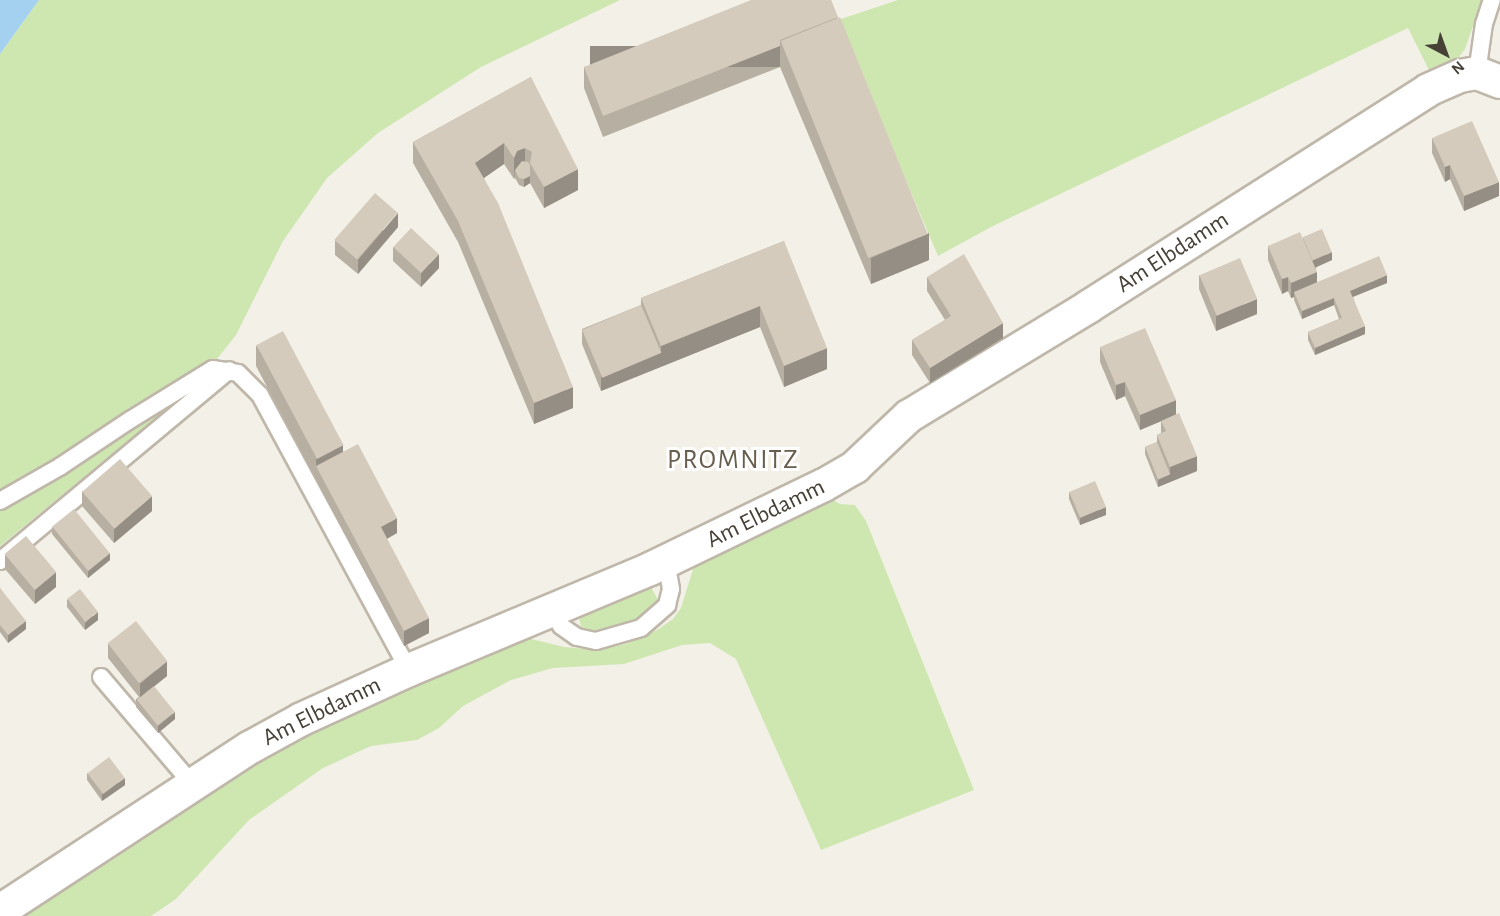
<!DOCTYPE html>
<style>
body{margin:0}
#map{position:relative;width:1500px;height:916px;overflow:hidden;background:#f3f0e7;font-family:"Alegreya Sans",sans-serif}
div>[style]{position:absolute}
[style*='--x']{left:calc(var(--x)*1px);top:calc(var(--y)*1px);width:calc(var(--w)*1px);rotate:calc(var(--a)*1deg)}
.green>*{inset:0;background:#cee7b0}
.water>*{inset:0;background:#a4d1f0}
.roads{filter:drop-shadow(2px 0 #bfb7a9) drop-shadow(-2px 0 #bfb7a9) drop-shadow(0 2px #bfb7a9) drop-shadow(0 -2px #bfb7a9)}
.lane>*{height:16px;margin:-8px;padding:0 8px;transform-origin:8px;border-radius:8px;background:#fff}
.street>*{height:32px;margin:-16px;padding:0 16px;transform-origin:16px;border-radius:16px;background:#fff}
.wall>*{inset:0;background:#b7afa2}
.shaded-wall>*{inset:0;background:#958e84;transform-origin:0 0}
.building>*{inset:0;background:#d5cbbc;transform-origin:0 0}
span{translate:-50% -50%;white-space:nowrap;text-align:center;line-height:1.15;-webkit-text-stroke:6px #fff;paint-order:stroke}
.street-label{font-size:24px;color:#464036}
.quarter-label{font-size:27px;color:#695e4d;letter-spacing:1.5px}
.north{position:absolute;left:1416px;top:24px;width:60px;height:60px;-webkit-text-stroke:4px #fff;paint-order:stroke;rotate:139deg;font-size:16px;font-weight:700;line-height:24px;text-align:center;color:#464036}
.north::after{content:'';display:block;margin:auto;width:21px;height:27px;background:#464036;clip-path:polygon(50% 0,100% 100%,50% 72%,0 100%)}
</style>
<div id="map">
<div class="green">
<i style="clip-path:polygon(39px 0,620px 0,481px 67px,378px 133px,327px 178px,283px 241px,236px 335px,197px 384px,0 546px,0 54px)"></i>
<i style="clip-path:polygon(898px 0,1482px 0,1465px 49px,1455px 62px,1432px 76px,1408px 28px,991px 227px,938px 256px,838px 20px)"></i>
<i style="clip-path:polygon(831px 499px,840px 504px,855px 505px,866px 521px,974px 790px,821px 850px,736px 659px,710px 643px,682px 645px,624px 664px,553px 668px,511px 680px,463px 706px,439px 728px,417px 740px,371px 746px,323px 768px,249px 820px,176px 899px,151px 916px,15px 916px,61px 887px,73px 884px,117px 857px,127px 844px,257px 758px,332px 720px,527px 638px,564px 647px,600px 650px,626px 644px,657px 630px,673px 619px,681px 608px,695px 563px)"></i>
<i style="clip-path:polygon(641px 585px,651px 587px,658px 600px,654px 608px,640px 619px,611px 629px,594px 631px,581px 627px,579px 617px,582px 611px)"></i>
</div>
<div class="water">
<i style="clip-path:polygon(0 0,39px 0,0 54px)"></i>
</div>
<div class="roads">
<div class="lane">
<i style="--x:1477;--y:73;--w:49;--a:-81.9"></i>
<i style="--x:1484;--y:24;--w:25;--a:-72"></i>
<i style="--x:0;--y:501;--w:70;--a:-29.8"></i>
<i style="--x:61;--y:466;--w:83;--a:-33.7"></i>
<i style="--x:130;--y:420;--w:97;--a:-31.6"></i>
<i style="--x:213;--y:369;--w:25;--a:9"></i>
<i style="--x:238;--y:373;--w:31;--a:45"></i>
<i style="--x:260;--y:395;--w:313;--a:61.6"></i>
<i style="--x:0;--y:561;--w:298;--a:-39.8"></i>
<i style="--x:553;--y:612;--w:16;--a:60"></i>
<i style="--x:561;--y:626;--w:19;--a:35"></i>
<i style="--x:577;--y:637;--w:19;--a:12"></i>
<i style="--x:596;--y:641;--w:47;--a:-16.1"></i>
<i style="--x:641;--y:628;--w:35;--a:-41"></i>
<i style="--x:667;--y:605;--w:16;--a:-76"></i>
<i style="--x:671;--y:589;--w:27;--a:-100"></i>
<i style="--x:101;--y:677;--w:142;--a:49.6"></i>
</div>
<div class="street">
<i style="--x:0;--y:911;--w:300;--a:-33.2"></i>
<i style="--x:251;--y:747;--w:58;--a:-28.8"></i>
<i style="--x:302;--y:719;--w:118;--a:-24.6"></i>
<i style="--x:409;--y:670;--w:261;--a:-22.7"></i>
<i style="--x:650;--y:569;--w:193;--a:-25.8"></i>
<i style="--x:824;--y:485;--w:36;--a:-30"></i>
<i style="--x:855;--y:467;--w:74;--a:-43.4"></i>
<i style="--x:909;--y:416;--w:210;--a:-31.3"></i>
<i style="--x:1088;--y:307;--w:403;--a:-32.5"></i>
<i style="--x:1428;--y:90;--w:35;--a:-24"></i>
<i style="--x:1460;--y:76;--w:17;--a:-10"></i>
<i style="--x:1477;--y:73;--w:25;--a:21"></i>
</div>
</div>
<div class="wall">
<i style="clip-path:polygon(831px 0,929px 260px,871px 284px,780px 67px,603px 137px,584px 88px,584px 67px)"></i>
<i style="clip-path:polygon(531px 77px,578px 190px,544px 208px,530px 183px,524px 187px,519px 185px,515px 178px,514px 179px,504px 164px,484px 178px,573px 408px,534px 424px,458px 242px,413px 163px,413px 142px)"></i>
<i style="clip-path:polygon(1432px 138px,1499px 196px,1464px 211px,1450px 179px,1445px 182px,1432px 153px)"></i>
<i style="clip-path:polygon(398px 227px,358px 274px,335px 255px,335px 240px)"></i>
<i style="clip-path:polygon(1303px 238px,1332px 260px,1316px 267px,1317px 282px,1387px 283px,1353px 297px,1365px 334px,1315px 355px,1308px 340px,1308px 332px,1339px 319px,1334px 305px,1302px 319px,1294px 300px,1294px 297px,1291px 298px,1288px 291px,1282px 294px,1268px 260px,1268px 246px)"></i>
<i style="clip-path:polygon(784px 241px,827px 369px,784px 387px,760px 327px,601px 391px,582px 344px,582px 329px,641px 305px,641px 298px)"></i>
<i style="clip-path:polygon(393px 247px,439px 268px,421px 287px,393px 261px)"></i>
<i style="clip-path:polygon(1199px 275px,1257px 314px,1216px 331px,1199px 289px)"></i>
<i style="clip-path:polygon(927px 277px,1003px 338px,930px 383px,912px 355px,912px 340px,945px 320px,927px 291px)"></i>
<i style="clip-path:polygon(256px 345px,343px 451px,397px 533px,387px 539px,429px 633px,404px 646px,256px 366px)"></i>
<i style="clip-path:polygon(1100px 347px,1176px 414px,1197px 471px,1158px 487px,1145px 454px,1145px 447px,1157px 442px,1157px 435px,1161px 433px,1161px 421px,1140px 430px,1125px 396px,1116px 400px,1100px 362px)"></i>
<i style="clip-path:polygon(82px 491px,152px 511px,114px 543px,82px 506px)"></i>
<i style="clip-path:polygon(1069px 492px,1106px 515px,1080px 525px,1069px 499px)"></i>
<i style="clip-path:polygon(52px 527px,110px 560px,88px 578px,52px 534px)"></i>
<i style="clip-path:polygon(5px 554px,56px 587px,35px 604px,5px 569px)"></i>
<i style="clip-path:polygon(0 588px,26px 629px,8px 643px,0 632px)"></i>
<i style="clip-path:polygon(67px 599px,98px 620px,85px 630px,67px 607px)"></i>
<i style="clip-path:polygon(108px 643px,167px 676px,154px 686px,175px 719px,158px 733px,136px 707px,136px 699px,139px 697px,108px 658px)"></i>
<i style="clip-path:polygon(87px 773px,125px 785px,102px 801px,87px 780px)"></i>
</div>
<div class="shaded-wall">
<i style="left:780px;top:46px;width:21px;height:190px;rotate:90deg"></i>
<i style="clip-path:polygon(504px 143px,504px 164px,475px 184px,475px 163px)"></i>
<i style="clip-path:polygon(525px 148px,525px 169px,515px 170px,514px 179px,514px 158px,517px 151px)"></i>
<i style="clip-path:polygon(1450px 165px,1450px 179px,1445px 182px,1445px 167px)"></i>
<i style="clip-path:polygon(578px 169px,578px 190px,544px 208px,544px 187px)"></i>
<i style="clip-path:polygon(530px 176px,530px 183px,524px 187px,524px 179px)"></i>
<i style="clip-path:polygon(1499px 182px,1499px 196px,1464px 211px,1464px 196px)"></i>
<i style="clip-path:polygon(398px 213px,398px 227px,358px 274px,358px 260px)"></i>
<i style="clip-path:polygon(929px 233px,929px 260px,871px 284px,871px 258px)"></i>
<i style="clip-path:polygon(1332px 252px,1332px 260px,1310px 270px,1310px 262px)"></i>
<i style="clip-path:polygon(439px 254px,439px 268px,421px 287px,421px 273px)"></i>
<i style="clip-path:polygon(1317px 272px,1317px 286px,1294px 292px,1294px 297px,1291px 298px,1291px 283px)"></i>
<i style="clip-path:polygon(1387px 275px,1387px 283px,1350px 298px,1350px 291px)"></i>
<i style="clip-path:polygon(1288px 277px,1288px 291px,1282px 294px,1282px 279px)"></i>
<i style="clip-path:polygon(1334px 298px,1334px 305px,1302px 319px,1302px 311px)"></i>
<i style="clip-path:polygon(1257px 299px,1257px 314px,1216px 331px,1216px 316px)"></i>
<i style="clip-path:polygon(760px 306px,760px 327px,601px 391px,601px 377px,661px 353px,661px 346px)"></i>
<i style="clip-path:polygon(1003px 323px,1003px 338px,930px 383px,930px 368px)"></i>
<i style="clip-path:polygon(1365px 326px,1365px 334px,1315px 355px,1315px 348px)"></i>
<i style="clip-path:polygon(827px 348px,827px 369px,784px 387px,784px 366px)"></i>
<i style="clip-path:polygon(1125px 382px,1125px 396px,1116px 400px,1116px 385px)"></i>
<i style="clip-path:polygon(573px 387px,573px 408px,534px 424px,534px 403px)"></i>
<i style="clip-path:polygon(1176px 400px,1176px 415px,1140px 430px,1140px 415px)"></i>
<i style="clip-path:polygon(343px 445px,343px 466px,316px 466px,316px 459px)"></i>
<i style="clip-path:polygon(1197px 456px,1197px 471px,1158px 487px,1158px 480px,1170px 474px,1170px 467px)"></i>
<i style="clip-path:polygon(152px 496px,152px 511px,114px 543px,114px 529px)"></i>
<i style="clip-path:polygon(1106px 507px,1106px 515px,1080px 525px,1080px 518px)"></i>
<i style="clip-path:polygon(397px 518px,397px 533px,381px 542px,381px 527px)"></i>
<i style="clip-path:polygon(110px 553px,110px 560px,88px 578px,88px 571px)"></i>
<i style="clip-path:polygon(56px 572px,56px 587px,35px 604px,35px 590px)"></i>
<i style="clip-path:polygon(98px 612px,98px 620px,85px 630px,85px 623px)"></i>
<i style="clip-path:polygon(429px 618px,429px 633px,404px 646px,404px 631px)"></i>
<i style="clip-path:polygon(26px 621px,26px 629px,8px 643px,8px 635px)"></i>
<i style="clip-path:polygon(167px 661px,167px 676px,140px 698px,140px 684px)"></i>
<i style="clip-path:polygon(175px 712px,175px 719px,158px 733px,158px 726px)"></i>
<i style="clip-path:polygon(125px 778px,125px 785px,102px 801px,102px 794px)"></i>
</div>
<div class="building">
<i style="clip-path:polygon(751px 0,831px 0,838px 17px,780px 40px,780px 46px,603px 116px,584px 67px)"></i>
<i style="left:840px;top:17px;width:234px;height:64px;rotate:68deg"></i>
<i style="clip-path:polygon(531px 77px,578px 169px,544px 187px,530px 163px,532px 152px,525px 148px,517px 151px,514px 158px,504px 143px,475px 163px,498px 203px,573px 387px,534px 403px,458px 221px,413px 142px)"></i>
<i style="clip-path:polygon(1472px 121px,1499px 182px,1464px 196px,1450px 165px,1445px 167px,1432px 138px)"></i>
<i style="clip-path:polygon(522px 161px,528px 162px,530px 165px,530px 176px,524px 179px,519px 178px,515px 170px)"></i>
<i style="left:375px;top:193px;width:30px;height:62px;rotate:41deg"></i>
<i style="left:411px;top:228px;width:38px;height:26px;rotate:43deg"></i>
<i style="left:1322px;top:229px;width:25px;height:21px;rotate:67deg"></i>
<i style="clip-path:polygon(1300px 232px,1317px 272px,1291px 283px,1288px 277px,1282px 279px,1268px 246px)"></i>
<i style="clip-path:polygon(784px 241px,827px 348px,784px 366px,760px 306px,661px 346px,641px 298px)"></i>
<i style="clip-path:polygon(964px 254px,1003px 323px,930px 368px,912px 340px,951px 316px,927px 277px)"></i>
<i style="clip-path:polygon(1379px 256px,1387px 275px,1350px 291px,1365px 326px,1315px 348px,1308px 332px,1342px 318px,1334px 298px,1302px 311px,1294px 292px)"></i>
<i style="left:1240px;top:258px;width:44px;height:44px;rotate:67deg"></i>
<i style="left:641px;top:305px;width:52px;height:64px;rotate:67deg"></i>
<i style="clip-path:polygon(1145px 328px,1176px 400px,1140px 415px,1125px 382px,1116px 385px,1100px 347px)"></i>
<i style="left:283px;top:331px;width:129px;height:30px;rotate:62deg"></i>
<i style="clip-path:polygon(1179px 413px,1197px 456px,1170px 467px,1157px 435px,1166px 431px,1161px 421px)"></i>
<i style="left:1157px;top:442px;width:35px;height:13px;rotate:68deg"></i>
<i style="clip-path:polygon(358px 444px,397px 518px,381px 527px,429px 618px,404px 631px,316px 466px)"></i>
<i style="left:120px;top:459px;width:49px;height:50px;rotate:49deg"></i>
<i style="left:1095px;top:481px;width:28px;height:28px;rotate:67deg"></i>
<i style="left:74px;top:509px;width:57px;height:28px;rotate:51deg"></i>
<i style="left:26px;top:536px;width:47px;height:28px;rotate:50deg"></i>
<i style="clip-path:polygon(0 588px,26px 621px,8px 635px,0 625px)"></i>
<i style="left:80px;top:589px;width:29px;height:16px;rotate:52deg"></i>
<i style="left:136px;top:621px;width:51px;height:36px;rotate:52deg"></i>
<i style="left:154px;top:686px;width:33px;height:22px;rotate:51deg"></i>
<i style="left:109px;top:757px;width:26px;height:27px;rotate:53deg"></i>
</div>
<div class="street-label">
<span style="left:1173px;top:253px;rotate:-33deg">Am Elbdamm</span>
<span style="left:766px;top:514px;rotate:-26deg">Am Elbdamm</span>
<span style="left:322px;top:712px;rotate:-26deg">Am Elbdamm</span>
</div>
<div class="quarter-label">
<span style="left:733px;top:460px">PROMNITZ</span>
</div>
<div class="north">N</div>
</div>
